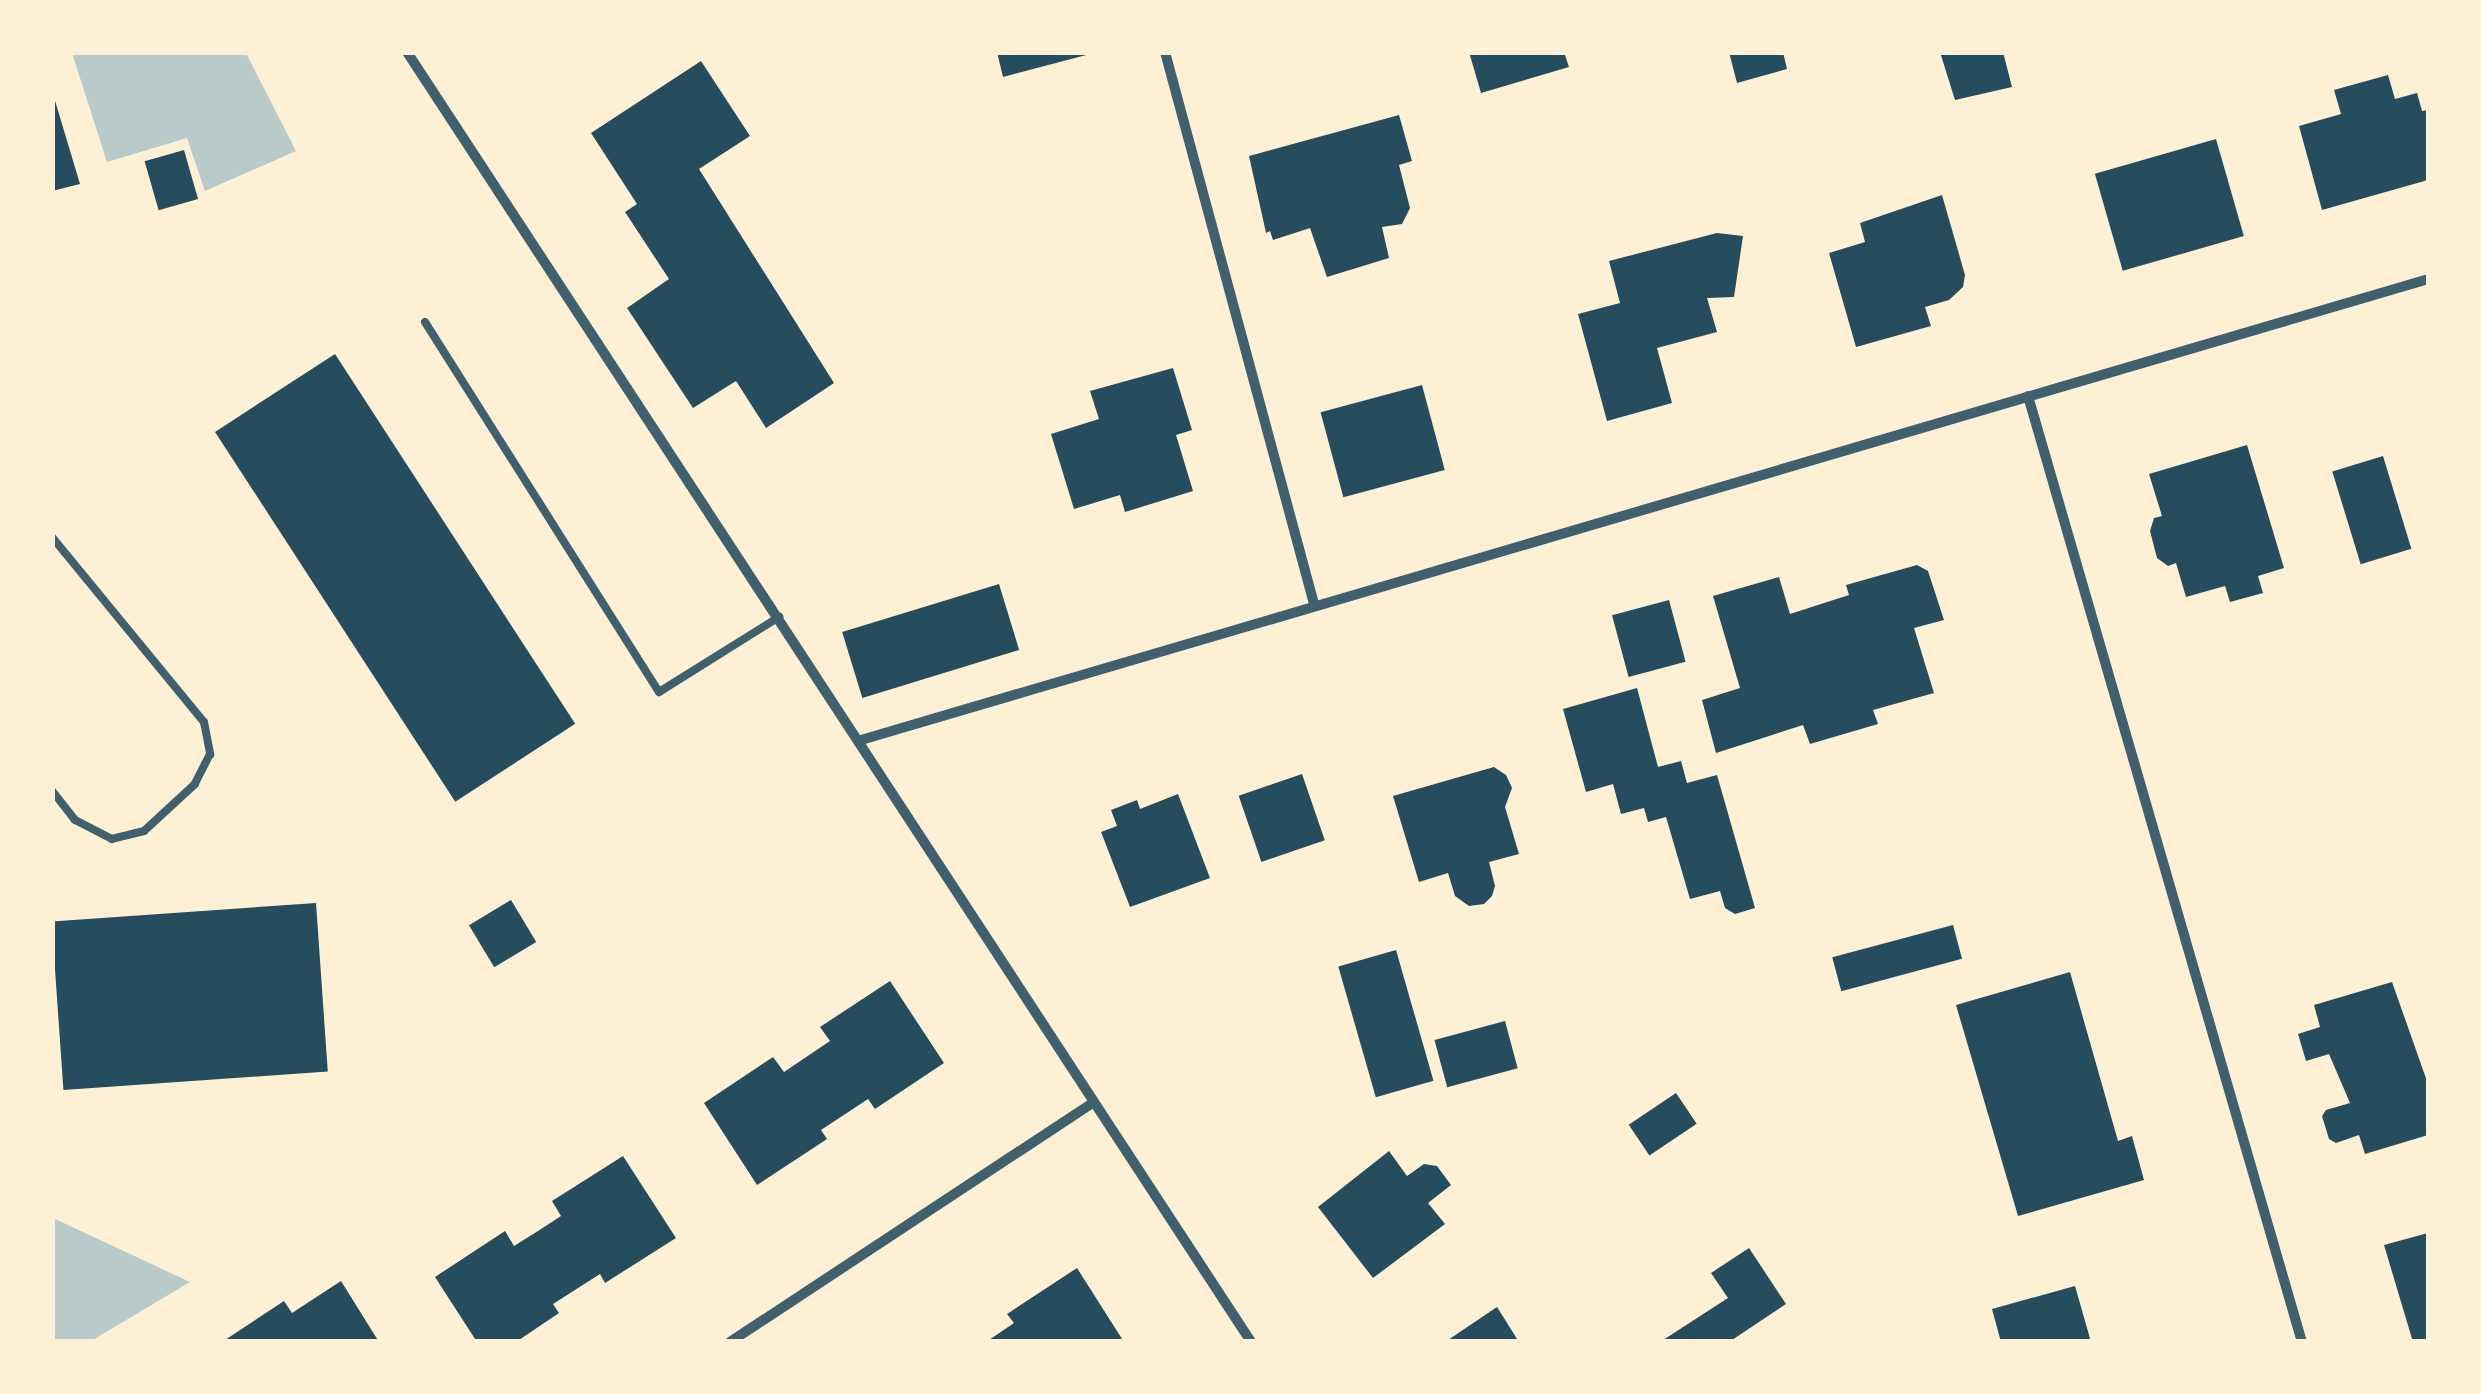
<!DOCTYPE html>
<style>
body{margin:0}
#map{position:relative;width:2481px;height:1394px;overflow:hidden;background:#fdf0d5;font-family:"Roboto Condensed",sans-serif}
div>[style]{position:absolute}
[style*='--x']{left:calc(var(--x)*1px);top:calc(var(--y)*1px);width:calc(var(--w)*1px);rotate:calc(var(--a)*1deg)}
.green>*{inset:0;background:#b9caca}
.building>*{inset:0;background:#264d5e;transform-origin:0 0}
.service>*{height:8px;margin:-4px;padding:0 4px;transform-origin:4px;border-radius:4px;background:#3f606c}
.minor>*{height:10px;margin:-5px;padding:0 5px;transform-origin:5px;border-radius:5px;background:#3f606c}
span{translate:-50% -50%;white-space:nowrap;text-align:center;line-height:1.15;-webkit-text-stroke:10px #fdf0d5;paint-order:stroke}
.frame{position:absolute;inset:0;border:55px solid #fdf0d5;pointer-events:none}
</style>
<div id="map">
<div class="green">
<i style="clip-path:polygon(72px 53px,246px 53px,296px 151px,205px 191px,187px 138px,107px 162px)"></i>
<i style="clip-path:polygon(53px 1218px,190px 1282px,91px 1341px,53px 1341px)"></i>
</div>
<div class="building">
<i style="clip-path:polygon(997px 52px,1090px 52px,1090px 54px,1003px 77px)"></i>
<i style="clip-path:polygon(1469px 52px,1564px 52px,1569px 67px,1481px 93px)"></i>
<i style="clip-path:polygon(1729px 52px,1783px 52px,1787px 69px,1737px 83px)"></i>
<i style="clip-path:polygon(1940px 52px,2003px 52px,2012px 87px,1955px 100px)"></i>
<i style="clip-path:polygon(701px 61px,750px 136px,699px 169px,834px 383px,766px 428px,736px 381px,693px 408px,627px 308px,669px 279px,625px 212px,637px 204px,591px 133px)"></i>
<i style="clip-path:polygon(2388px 75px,2395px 99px,2417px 93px,2422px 111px,2428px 110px,2428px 180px,2322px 210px,2299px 126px,2341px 114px,2334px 90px)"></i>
<i style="clip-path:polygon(53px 94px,80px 184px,52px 191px,52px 95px)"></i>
<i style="clip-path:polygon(1399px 115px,1412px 161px,1399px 165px,1410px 208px,1402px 224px,1382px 227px,1389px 258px,1327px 277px,1310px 228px,1273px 240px,1270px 231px,1266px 233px,1249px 156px)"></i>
<i style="left:2216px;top:139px;width:101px;height:126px;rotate:74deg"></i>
<i style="left:184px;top:150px;width:51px;height:41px;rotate:74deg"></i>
<i style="clip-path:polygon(1942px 195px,1965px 275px,1963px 287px,1949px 300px,1925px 307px,1931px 326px,1856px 347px,1829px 253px,1865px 242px,1860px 223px)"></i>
<i style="clip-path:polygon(1717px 233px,1743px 236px,1734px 297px,1707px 298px,1717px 332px,1657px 348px,1672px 403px,1607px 421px,1578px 314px,1620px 303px,1609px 261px)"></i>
<i style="left:335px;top:354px;width:441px;height:143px;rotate:57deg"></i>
<i style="clip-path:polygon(1173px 368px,1192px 430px,1176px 435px,1193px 491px,1125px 512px,1120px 495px,1074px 509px,1051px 434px,1099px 419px,1090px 391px)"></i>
<i style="left:1422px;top:385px;width:88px;height:105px;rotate:75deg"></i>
<i style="clip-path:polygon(2247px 445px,2284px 568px,2258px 576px,2263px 593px,2230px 602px,2225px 586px,2186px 597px,2176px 563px,2168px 566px,2157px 558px,2150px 531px,2154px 518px,2162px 516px,2149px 474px)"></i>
<i style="left:2383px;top:456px;width:97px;height:53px;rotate:73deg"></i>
<i style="clip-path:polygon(1917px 565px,1928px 571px,1944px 620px,1914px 628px,1934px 693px,1873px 710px,1878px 724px,1810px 744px,1803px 725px,1716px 753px,1702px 700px,1740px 688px,1713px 596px,1779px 577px,1790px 614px,1849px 595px,1846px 585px)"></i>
<i style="left:999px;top:584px;width:69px;height:164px;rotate:73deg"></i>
<i style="left:1669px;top:600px;width:64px;height:59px;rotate:75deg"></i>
<i style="clip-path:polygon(1637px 688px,1658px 767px,1681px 761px,1687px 783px,1717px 775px,1755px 908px,1735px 914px,1725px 908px,1720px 891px,1690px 899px,1666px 817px,1648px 822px,1644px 808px,1621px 814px,1613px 784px,1586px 792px,1563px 709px)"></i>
<i style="clip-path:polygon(1494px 767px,1506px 775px,1512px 788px,1505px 807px,1519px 854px,1489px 862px,1495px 886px,1492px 896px,1484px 904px,1469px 906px,1455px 896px,1448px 873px,1419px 882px,1393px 796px)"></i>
<i style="left:1302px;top:774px;width:70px;height:67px;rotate:71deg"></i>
<i style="clip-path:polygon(1178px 794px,1210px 878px,1130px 907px,1101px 832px,1117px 826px,1111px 810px,1137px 800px,1140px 809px)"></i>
<i style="left:511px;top:900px;width:49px;height:49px;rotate:59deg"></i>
<i style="left:316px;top:903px;width:169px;height:265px;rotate:86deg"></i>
<i style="left:1953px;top:925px;width:35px;height:125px;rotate:75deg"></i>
<i style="left:1396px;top:950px;width:136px;height:60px;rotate:74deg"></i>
<i style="clip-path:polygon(2070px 972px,2118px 1141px,2132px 1136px,2144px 1180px,2018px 1216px,1956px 1005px)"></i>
<i style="clip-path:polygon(890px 981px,944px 1063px,875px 1109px,868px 1099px,821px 1130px,827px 1139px,757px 1185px,704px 1103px,773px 1057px,784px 1072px,830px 1041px,820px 1027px)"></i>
<i style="clip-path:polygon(2392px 982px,2428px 1084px,2428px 1135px,2365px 1154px,2359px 1135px,2336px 1143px,2329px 1139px,2322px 1116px,2326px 1110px,2350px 1103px,2329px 1054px,2306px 1061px,2298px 1034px,2320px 1027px,2314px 1005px)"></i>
<i style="left:1505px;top:1021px;width:49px;height:73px;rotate:75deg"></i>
<i style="left:1676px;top:1093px;width:37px;height:57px;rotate:56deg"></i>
<i style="clip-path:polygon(1389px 1151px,1407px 1176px,1424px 1164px,1437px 1166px,1451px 1185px,1428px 1203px,1445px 1224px,1373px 1278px,1318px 1207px)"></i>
<i style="clip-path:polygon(623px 1156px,676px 1238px,605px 1283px,600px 1274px,553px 1304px,559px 1313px,516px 1342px,477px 1342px,435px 1277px,505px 1231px,514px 1246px,538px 1231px,561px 1216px,552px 1201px)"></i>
<i style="clip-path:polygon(2428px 1233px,2428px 1342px,2413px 1342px,2384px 1245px)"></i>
<i style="clip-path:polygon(1749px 1248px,1786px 1304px,1729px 1342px,1660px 1342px,1728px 1298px,1711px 1273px)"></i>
<i style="clip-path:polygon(1077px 1268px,1124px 1342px,986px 1342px,1014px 1323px,1007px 1314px)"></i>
<i style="clip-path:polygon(341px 1281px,379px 1342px,222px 1342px,284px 1301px,292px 1313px)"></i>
<i style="clip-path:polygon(2075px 1286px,2091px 1342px,2001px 1342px,1992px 1309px)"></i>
<i style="clip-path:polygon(1497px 1307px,1519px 1342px,1445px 1342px)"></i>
</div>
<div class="service">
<i style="--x:425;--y:322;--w:438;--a:57.7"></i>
<i style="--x:659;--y:692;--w:142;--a:-32"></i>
<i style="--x:52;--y:537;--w:239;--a:50.6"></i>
<i style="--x:204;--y:722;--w:33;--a:79"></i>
<i style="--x:210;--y:754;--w:34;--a:117"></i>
<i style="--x:195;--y:784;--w:69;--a:137.3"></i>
<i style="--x:144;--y:831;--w:33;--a:166"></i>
<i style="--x:112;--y:839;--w:42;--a:-152.8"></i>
<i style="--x:75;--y:820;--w:37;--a:-128"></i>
</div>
<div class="minor">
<i style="--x:407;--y:52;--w:1542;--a:56.8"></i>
<i style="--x:1165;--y:52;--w:572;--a:74.89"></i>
<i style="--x:2028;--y:396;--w:985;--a:73.85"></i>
<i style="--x:861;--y:740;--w:1633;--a:-16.39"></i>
<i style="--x:730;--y:1342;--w:434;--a:-33.4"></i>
</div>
<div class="frame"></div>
</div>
